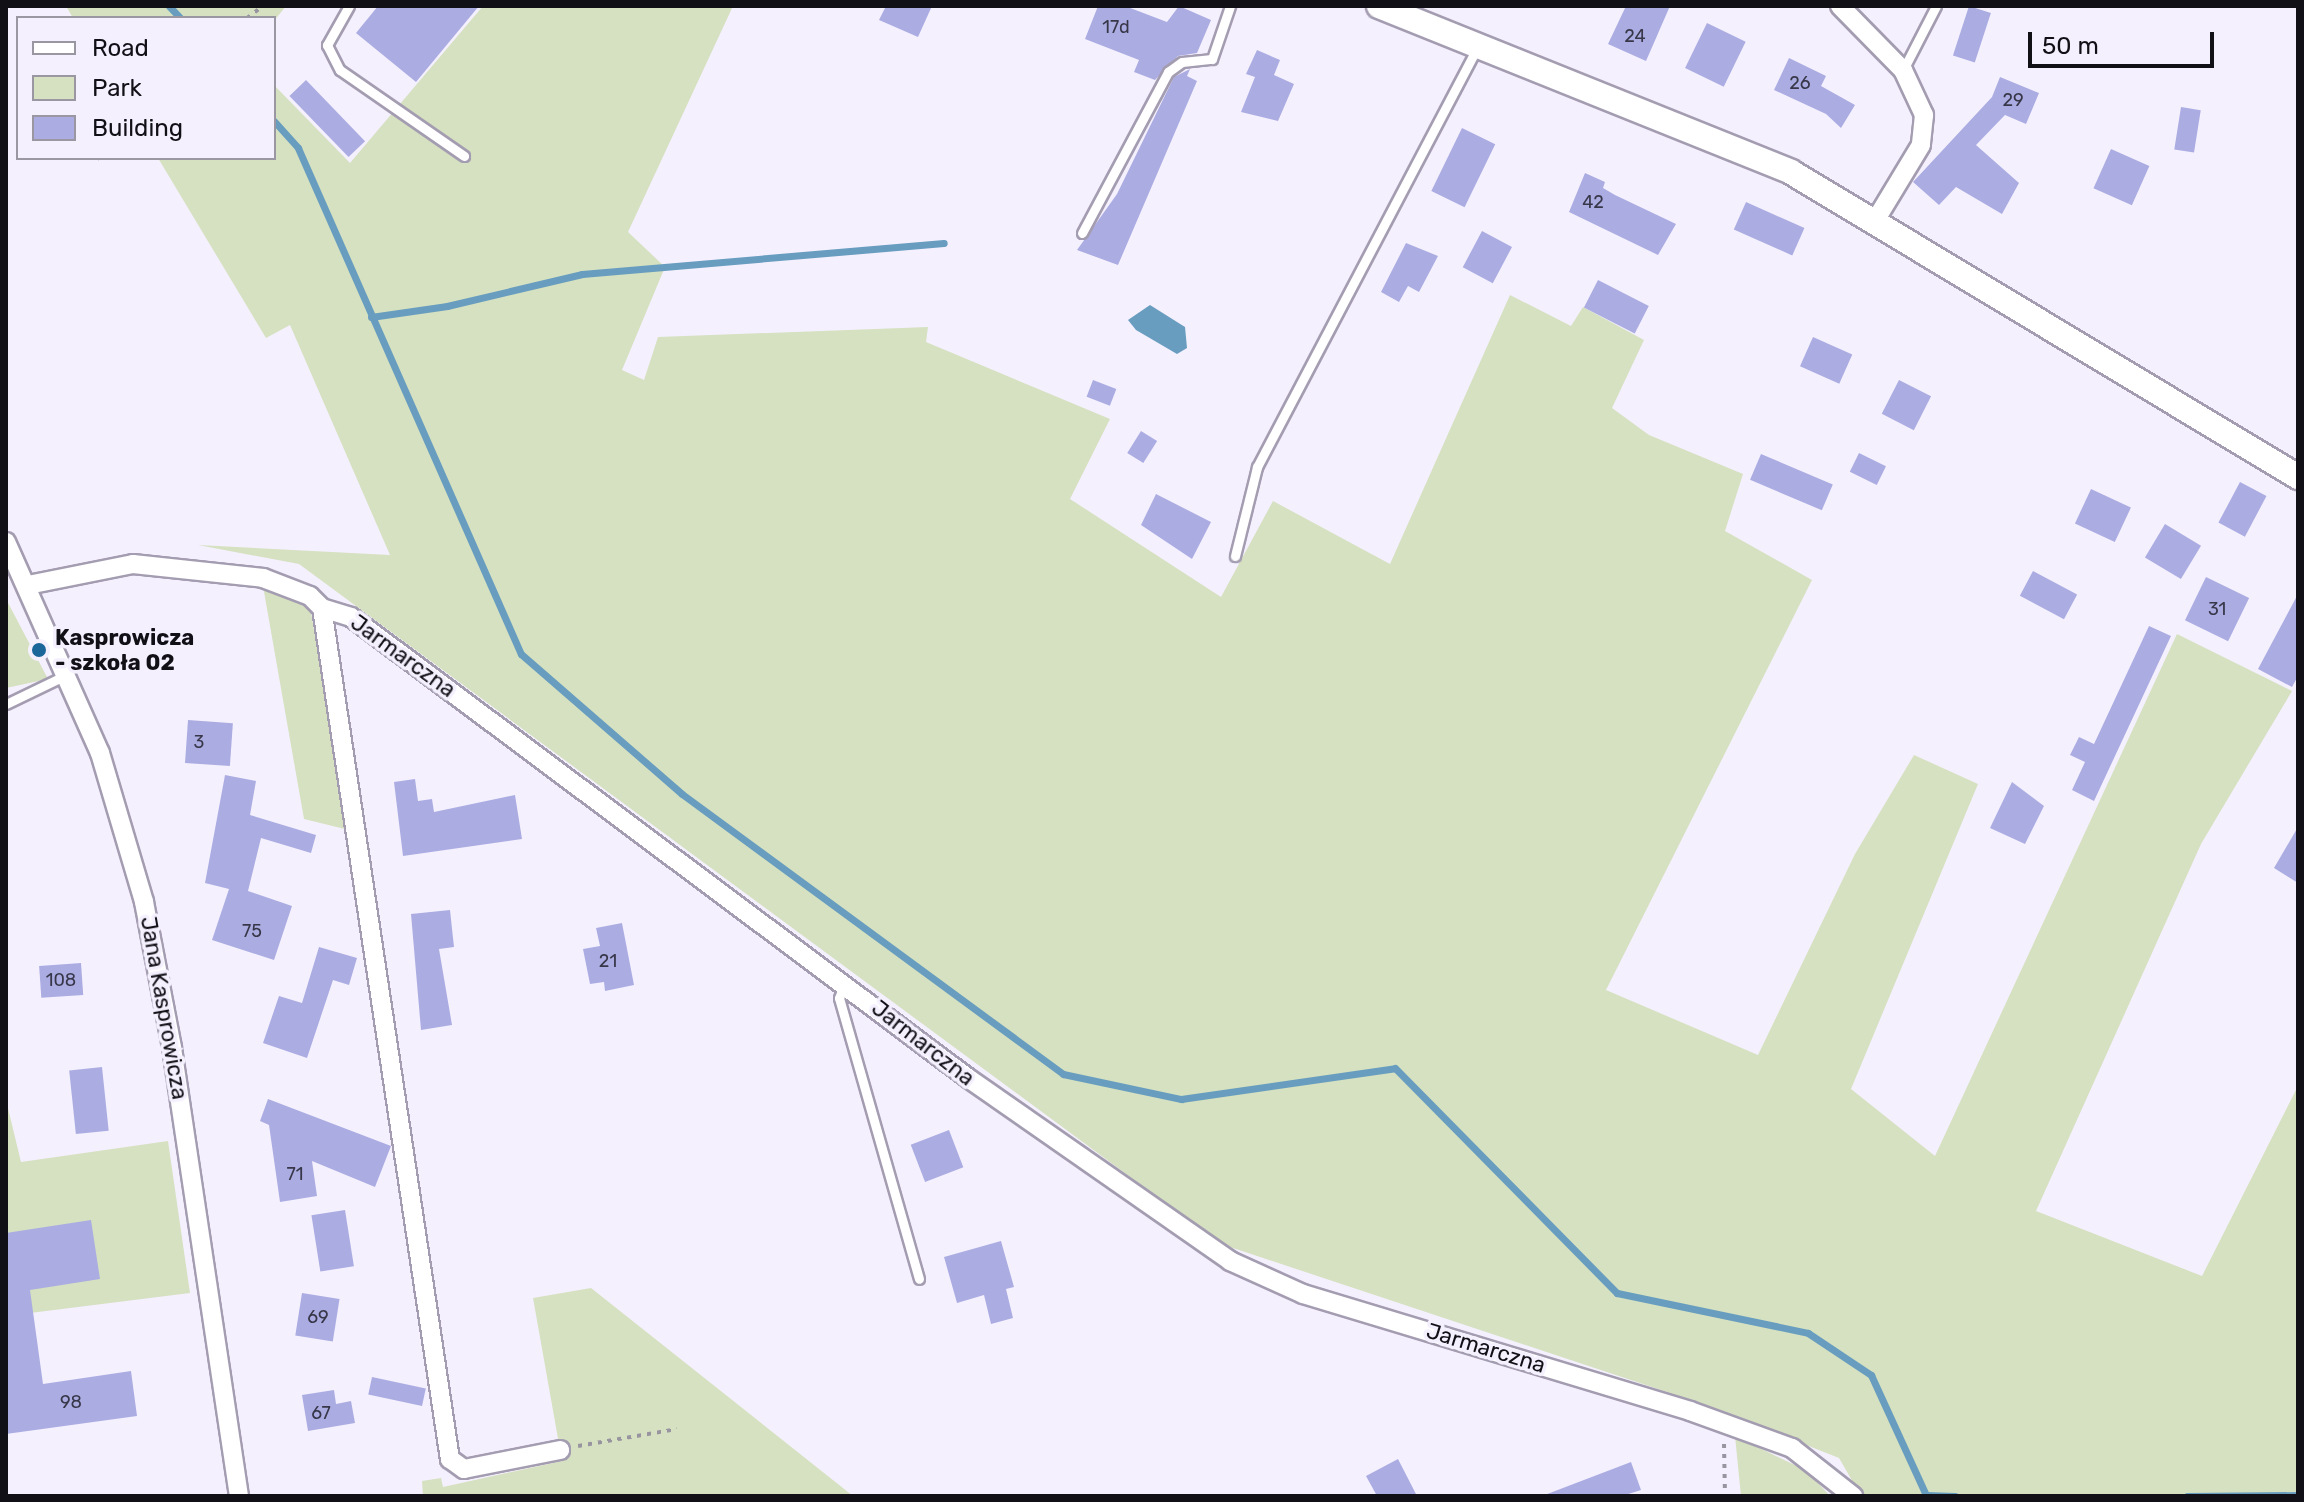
<!DOCTYPE html>
<meta charset="utf-8">
<style>
body{margin:0}
#map{position:relative;width:2304px;height:1502px;overflow:hidden;background:#f5f0fe;font-family:Rubik,sans-serif}
div>[style]{position:absolute}
[style*='--x']{left:calc(var(--x)*1px);top:calc(var(--y)*1px);width:calc(var(--w)*1px);rotate:calc(var(--a)*1deg)}
.green>*{inset:0;background:#d5e1c0}
.water>*{inset:0;background:#689dbf}
.stream>*{height:7px;margin:-3.5px;padding:0 3.5px;transform-origin:3.5px;border-radius:3.5px;background:#689dbf}
.building>*{inset:0;background:#abade2;transform-origin:0 0}
.path>*{height:4px;margin-top:-2px;transform-origin:0;background:repeating-linear-gradient(90deg,#9995a0 0 4px,transparent 0 10px)}
.roads{filter:drop-shadow(2px 0 #a49db1) drop-shadow(-2px 0 #a49db1) drop-shadow(0 2px #a49db1) drop-shadow(0 -2px #a49db1)}
.service>*{height:9px;margin:-4.5px;padding:0 4.5px;transform-origin:4.5px;border-radius:4.5px;background:#fff}
.minor>*{height:18px;margin:-9px;padding:0 9px;transform-origin:9px;border-radius:9px;background:#fff}
.tertiary>*{height:24px;margin:-12px;padding:0 12px;transform-origin:12px;border-radius:12px;background:#fff}
.dots>*{width:22px;height:22px;translate:-50% -50%;box-sizing:border-box;border:4px solid #f5f0fe;border-radius:50%}
span{translate:-50% -50%;white-space:nowrap;text-align:center;line-height:1.15;-webkit-text-stroke:7px #f5f0fe;paint-order:stroke}
.number-label{font-size:18px;color:#38374a}
.number-label span{-webkit-text-stroke-width:0}
.poi-label{font-size:22px;color:#121017;font-weight:700}
.left{translate:0 -50%;text-align:left}
.street-label{font-size:22px;color:#121017}
.frame{position:absolute;inset:0;border:8px solid #121017;pointer-events:none}
.legend{position:absolute;left:16px;top:16px;width:260px;height:144px;box-sizing:border-box;background:#f5f0fe;border:2px solid #9a96a2;margin:0;padding:10px 14px;list-style:none;font-size:24px;color:#121017}
.legend li{display:flex;align-items:center;gap:16px;height:40px}
.legend b{width:40px;border:2px solid #9a96a2}
.scale{position:absolute;left:2028px;top:32px;width:186px;height:36px;box-sizing:border-box;border:4px solid #121017;border-top:0;padding-left:10px;font-size:24px;line-height:28px;white-space:nowrap;color:#121017;-webkit-text-stroke:6px #f5f0fe;paint-order:stroke}
</style>
<div id="map">
<div class="green">
<i style="clip-path:polygon(66px 6px,286px 6px,274px 21px,73px 18px)"></i>
<i style="clip-path:polygon(483px 6px,733px 6px,628px 232px,665px 267px,622px 370px,644px 380px,658px 337px,928px 327px,926px 342px,1110px 419px,1070px 499px,1221px 597px,1273px 501px,1390px 564px,1510px 295px,1571px 326px,1583px 307px,1644px 340px,1612px 408px,1649px 435px,1743px 474px,1725px 531px,1812px 580px,1606px 990px,1758px 1055px,1855px 854px,1914px 755px,1978px 784px,1851px 1089px,1935px 1156px,2177px 634px,2292px 691px,2201px 844px,2036px 1211px,2202px 1276px,2298px 1086px,2298px 1496px,1861px 1496px,1839px 1458px,1700px 1403px,1221px 1244px,299px 564px,198px 545px,390px 555px,290px 325px,266px 338px,158px 158px,274px 158px,274px 85px,350px 163px)"></i>
<i style="clip-path:polygon(263px 586px,310px 607px,349px 830px,304px 819px)"></i>
<i style="clip-path:polygon(6px 599px,48px 679px,6px 688px)"></i>
<i style="clip-path:polygon(6px 1100px,21px 1162px,168px 1141px,190px 1293px,6px 1316px)"></i>
<i style="clip-path:polygon(591px 1288px,853px 1496px,423px 1496px,422px 1481px,441px 1478px,443px 1487px,562px 1461px,533px 1298px)"></i>
<i style="clip-path:polygon(1735px 1436px,1807px 1471px,1830px 1496px,1741px 1496px)"></i>
</div>
<div class="water">
<i style="clip-path:polygon(1150px 305px,1185px 327px,1187px 348px,1177px 354px,1136px 330px,1128px 320px)"></i>
</div>
<div class="stream">
<i style="--x:169;--y:6;--w:16;--a:47"></i>
<i style="--x:274;--y:121;--w:36;--a:48"></i>
<i style="--x:298;--y:148;--w:553;--a:66.22"></i>
<i style="--x:521;--y:654;--w:213;--a:41"></i>
<i style="--x:682;--y:794;--w:473;--a:36.3"></i>
<i style="--x:1063;--y:1074;--w:121;--a:12"></i>
<i style="--x:1181;--y:1099;--w:216;--a:-8.2"></i>
<i style="--x:1395;--y:1068;--w:316;--a:45.4"></i>
<i style="--x:1617;--y:1293;--w:195;--a:11.8"></i>
<i style="--x:1808;--y:1333;--w:76;--a:33.7"></i>
<i style="--x:1871;--y:1375;--w:132;--a:65.4"></i>
<i style="--x:1926;--y:1495;--w:29;--a:2"></i>
<i style="--x:371;--y:317;--w:77;--a:-8.2"></i>
<i style="--x:447;--y:306;--w:139;--a:-13.3"></i>
<i style="--x:582;--y:274;--w:363;--a:-4.9"></i>
<i style="--x:2187;--y:1496;--w:111;--a:-0.5"></i>
</div>
<div class="building">
<i style="clip-path:polygon(378px 6px,479px 6px,416px 82px,356px 33px)"></i>
<i style="clip-path:polygon(886px 6px,932px 6px,918px 37px,879px 20px)"></i>
<i style="clip-path:polygon(1098px 6px,1125px 6px,1167px 22px,1179px 6px,1211px 20px,1197px 53px,1178px 56px,1155px 80px,1134px 72px,1139px 60px,1085px 39px)"></i>
<i style="clip-path:polygon(1626px 6px,1670px 6px,1646px 61px,1608px 44px)"></i>
<i style="left:1969px;top:6px;width:23px;height:52px;rotate:18deg"></i>
<i style="left:1707px;top:23px;width:43px;height:50px;rotate:26deg"></i>
<i style="clip-path:polygon(1257px 50px,1280px 60px,1274px 75px,1294px 84px,1278px 121px,1241px 112px,1255px 77px,1246px 74px)"></i>
<i style="clip-path:polygon(1789px 58px,1826px 76px,1821px 86px,1855px 105px,1841px 128px,1826px 114px,1774px 90px)"></i>
<i style="clip-path:polygon(1190px 69px,1187px 76px,1197px 81px,1118px 265px,1077px 250px,1117px 194px,1174px 77px)"></i>
<i style="clip-path:polygon(2000px 77px,2039px 93px,2026px 124px,2005px 115px,1976px 145px,2019px 183px,2002px 214px,1956px 187px,1939px 205px,1913px 182px,1992px 97px)"></i>
<i style="left:306px;top:80px;width:85px;height:23px;rotate:46deg"></i>
<i style="left:2181px;top:107px;width:20px;height:43px;rotate:9deg"></i>
<i style="left:1462px;top:128px;width:37px;height:70px;rotate:26deg"></i>
<i style="left:2111px;top:149px;width:42px;height:43px;rotate:24deg"></i>
<i style="clip-path:polygon(1585px 173px,1605px 182px,1603px 188px,1615px 195px,1676px 224px,1658px 255px,1569px 212px)"></i>
<i style="left:1746px;top:202px;width:64px;height:30px;rotate:24deg"></i>
<i style="left:1482px;top:231px;width:34px;height:41px;rotate:28deg"></i>
<i style="clip-path:polygon(1406px 243px,1438px 256px,1419px 292px,1408px 286px,1399px 302px,1381px 292px)"></i>
<i style="left:1598px;top:280px;width:57px;height:31px;rotate:27deg"></i>
<i style="left:1813px;top:337px;width:43px;height:32px;rotate:24deg"></i>
<i style="left:1093px;top:380px;width:25px;height:18px;rotate:21deg"></i>
<i style="left:1899px;top:380px;width:36px;height:38px;rotate:27deg"></i>
<i style="left:1141px;top:431px;width:19px;height:26px;rotate:32deg"></i>
<i style="left:1859px;top:453px;width:30px;height:21px;rotate:26deg"></i>
<i style="left:1761px;top:454px;width:78px;height:28px;rotate:23deg"></i>
<i style="left:2240px;top:482px;width:30px;height:46px;rotate:28deg"></i>
<i style="left:2091px;top:489px;width:44px;height:38px;rotate:25deg"></i>
<i style="clip-path:polygon(1156px 494px,1211px 522px,1192px 559px,1141px 525px)"></i>
<i style="left:2165px;top:524px;width:42px;height:39px;rotate:31deg"></i>
<i style="left:2033px;top:571px;width:50px;height:28px;rotate:28deg"></i>
<i style="left:2206px;top:577px;width:48px;height:48px;rotate:26deg"></i>
<i style="clip-path:polygon(2298px 594px,2298px 676px,2292px 687px,2258px 669px)"></i>
<i style="clip-path:polygon(2149px 626px,2171px 636px,2094px 801px,2072px 790px,2085px 762px,2070px 755px,2079px 737px,2094px 744px)"></i>
<i style="left:188px;top:720px;width:45px;height:43px;rotate:4deg"></i>
<i style="clip-path:polygon(225px 775px,256px 781px,250px 815px,316px 835px,311px 853px,261px 838px,248px 891px,292px 906px,274px 960px,212px 940px,229px 889px,205px 883px)"></i>
<i style="clip-path:polygon(415px 779px,418px 801px,432px 799px,434px 812px,515px 795px,522px 839px,403px 856px,394px 782px)"></i>
<i style="clip-path:polygon(2012px 782px,2044px 806px,2025px 844px,1990px 828px)"></i>
<i style="clip-path:polygon(2298px 827px,2298px 883px,2274px 868px)"></i>
<i style="clip-path:polygon(450px 910px,454px 947px,439px 949px,452px 1025px,421px 1030px,411px 914px)"></i>
<i style="clip-path:polygon(622px 923px,634px 985px,605px 991px,604px 982px,590px 984px,583px 949px,600px 946px,596px 928px)"></i>
<i style="clip-path:polygon(319px 947px,357px 958px,349px 985px,333px 980px,307px 1058px,263px 1043px,279px 996px,302px 1003px)"></i>
<i style="left:81px;top:963px;width:32px;height:42px;rotate:86deg"></i>
<i style="left:102px;top:1067px;width:64px;height:33px;rotate:84deg"></i>
<i style="clip-path:polygon(268px 1099px,391px 1146px,375px 1187px,312px 1161px,317px 1196px,280px 1202px,269px 1125px,260px 1121px)"></i>
<i style="left:949px;top:1130px;width:40px;height:41px;rotate:69deg"></i>
<i style="left:345px;top:1210px;width:57px;height:34px;rotate:81deg"></i>
<i style="clip-path:polygon(91px 1220px,100px 1279px,30px 1290px,43px 1384px,131px 1371px,137px 1416px,6px 1434px,6px 1233px)"></i>
<i style="clip-path:polygon(1001px 1241px,1014px 1287px,1006px 1289px,1013px 1318px,991px 1324px,984px 1295px,957px 1303px,944px 1257px)"></i>
<i style="left:302px;top:1293px;width:38px;height:43px;rotate:9deg"></i>
<i style="left:372px;top:1377px;width:55px;height:18px;rotate:12deg"></i>
<i style="clip-path:polygon(334px 1390px,336px 1404px,351px 1401px,355px 1423px,308px 1431px,302px 1395px)"></i>
<i style="clip-path:polygon(1398px 1459px,1417px 1496px,1377px 1496px,1366px 1476px)"></i>
<i style="clip-path:polygon(1631px 1462px,1641px 1490px,1622px 1496px,1542px 1496px)"></i>
</div>
<div class="path">
<i style="--x:247;--y:18;--w:20;--a:-37"></i>
<i style="--x:97;--y:159;--w:1;--a:-45"></i>
<i style="--x:1724;--y:1444;--w:52;--a:88.9"></i>
<i style="--x:578;--y:1446;--w:100;--a:-9.7"></i>
</div>
<div class="roads">
<div class="service">
<i style="--x:349;--y:6;--w:45;--a:119.4"></i>
<i style="--x:327;--y:45;--w:28;--a:63"></i>
<i style="--x:340;--y:70;--w:151;--a:34.7"></i>
<i style="--x:1903;--y:70;--w:72;--a:-62.7"></i>
<i style="--x:1082;--y:233;--w:183;--a:-61.9"></i>
<i style="--x:1168;--y:72;--w:17;--a:-36"></i>
<i style="--x:1182;--y:62;--w:30;--a:-6"></i>
<i style="--x:1212;--y:59;--w:56;--a:-71.2"></i>
<i style="--x:1235;--y:556;--w:92;--a:-76.1"></i>
<i style="--x:1257;--y:467;--w:473;--a:-62.3"></i>
<i style="--x:6;--y:704;--w:69;--a:-25.8"></i>
<i style="--x:845;--y:983;--w:16;--a:112"></i>
<i style="--x:839;--y:998;--w:292;--a:74.1"></i>
</div>
<div class="minor">
<i style="--x:1840;--y:6;--w:90;--a:45.5"></i>
<i style="--x:1903;--y:70;--w:50;--a:65"></i>
<i style="--x:1924;--y:115;--w:30;--a:96"></i>
<i style="--x:1921;--y:145;--w:89;--a:121.2"></i>
<i style="--x:6;--y:542;--w:231;--a:66"></i>
<i style="--x:100;--y:753;--w:155;--a:73.5"></i>
<i style="--x:144;--y:902;--w:149;--a:79.1"></i>
<i style="--x:172;--y:1048;--w:453;--a:81.5"></i>
<i style="--x:28;--y:585;--w:107;--a:-11.3"></i>
<i style="--x:133;--y:564;--w:131;--a:6.1"></i>
<i style="--x:263;--y:578;--w:50;--a:21"></i>
<i style="--x:310;--y:596;--w:17;--a:45"></i>
<i style="--x:322;--y:608;--w:30;--a:17"></i>
<i style="--x:351;--y:617;--w:770;--a:36.77"></i>
<i style="--x:968;--y:1078;--w:320;--a:34.9"></i>
<i style="--x:1230;--y:1261;--w:80;--a:24.3"></i>
<i style="--x:1303;--y:1294;--w:404;--a:16.8"></i>
<i style="--x:1690;--y:1411;--w:109;--a:19.9"></i>
<i style="--x:1792;--y:1448;--w:78;--a:38.2"></i>
<i style="--x:322;--y:608;--w:861;--a:81.45"></i>
<i style="--x:450;--y:1459;--w:17;--a:36"></i>
<i style="--x:464;--y:1469;--w:98;--a:-11.2"></i>
</div>
<div class="tertiary">
<i style="--x:1379;--y:6;--w:444;--a:21.9"></i>
<i style="--x:1791;--y:172;--w:592;--a:31.03"></i>
</div>
</div>
<div class="dots">
<i style="left:39px;top:650px;background:#1c679a"></i>
</div>
<div class="number-label">
<span style="left:1116px;top:27px">17d</span>
<span style="left:1635px;top:36px">24</span>
<span style="left:1800px;top:83px">26</span>
<span style="left:2013px;top:100px">29</span>
<span style="left:1593px;top:202px">42</span>
<span style="left:2217px;top:609px">31</span>
<span style="left:199px;top:742px">3</span>
<span style="left:252px;top:931px">75</span>
<span style="left:608px;top:961px">21</span>
<span style="left:61px;top:980px">108</span>
<span style="left:295px;top:1174px">71</span>
<span style="left:318px;top:1317px">69</span>
<span style="left:71px;top:1402px">98</span>
<span style="left:321px;top:1413px">67</span>
</div>
<div class="poi-label">
<span class="left" style="left:55px;top:650px">Kasprowicza<br>- szkoła 02</span>
</div>
<div class="street-label">
<span style="left:403px;top:656px;rotate:36deg">Jarmarczna</span>
<span style="left:164px;top:1008px;rotate:80deg">Jana Kasprowicza</span>
<span style="left:923px;top:1043px;rotate:38deg">Jarmarczna</span>
<span style="left:1486px;top:1348px;rotate:17deg">Jarmarczna</span>
</div>
<div class="frame"></div>
<ul class="legend">
<li><b style="height:10px;background:#fff"></b>Road</li>
<li><b style="height:22px;background:#d5e1c0"></b>Park</li>
<li><b style="height:22px;background:#abade2"></b>Building</li>
</ul>
<div class="scale">50 m</div>
</div>
